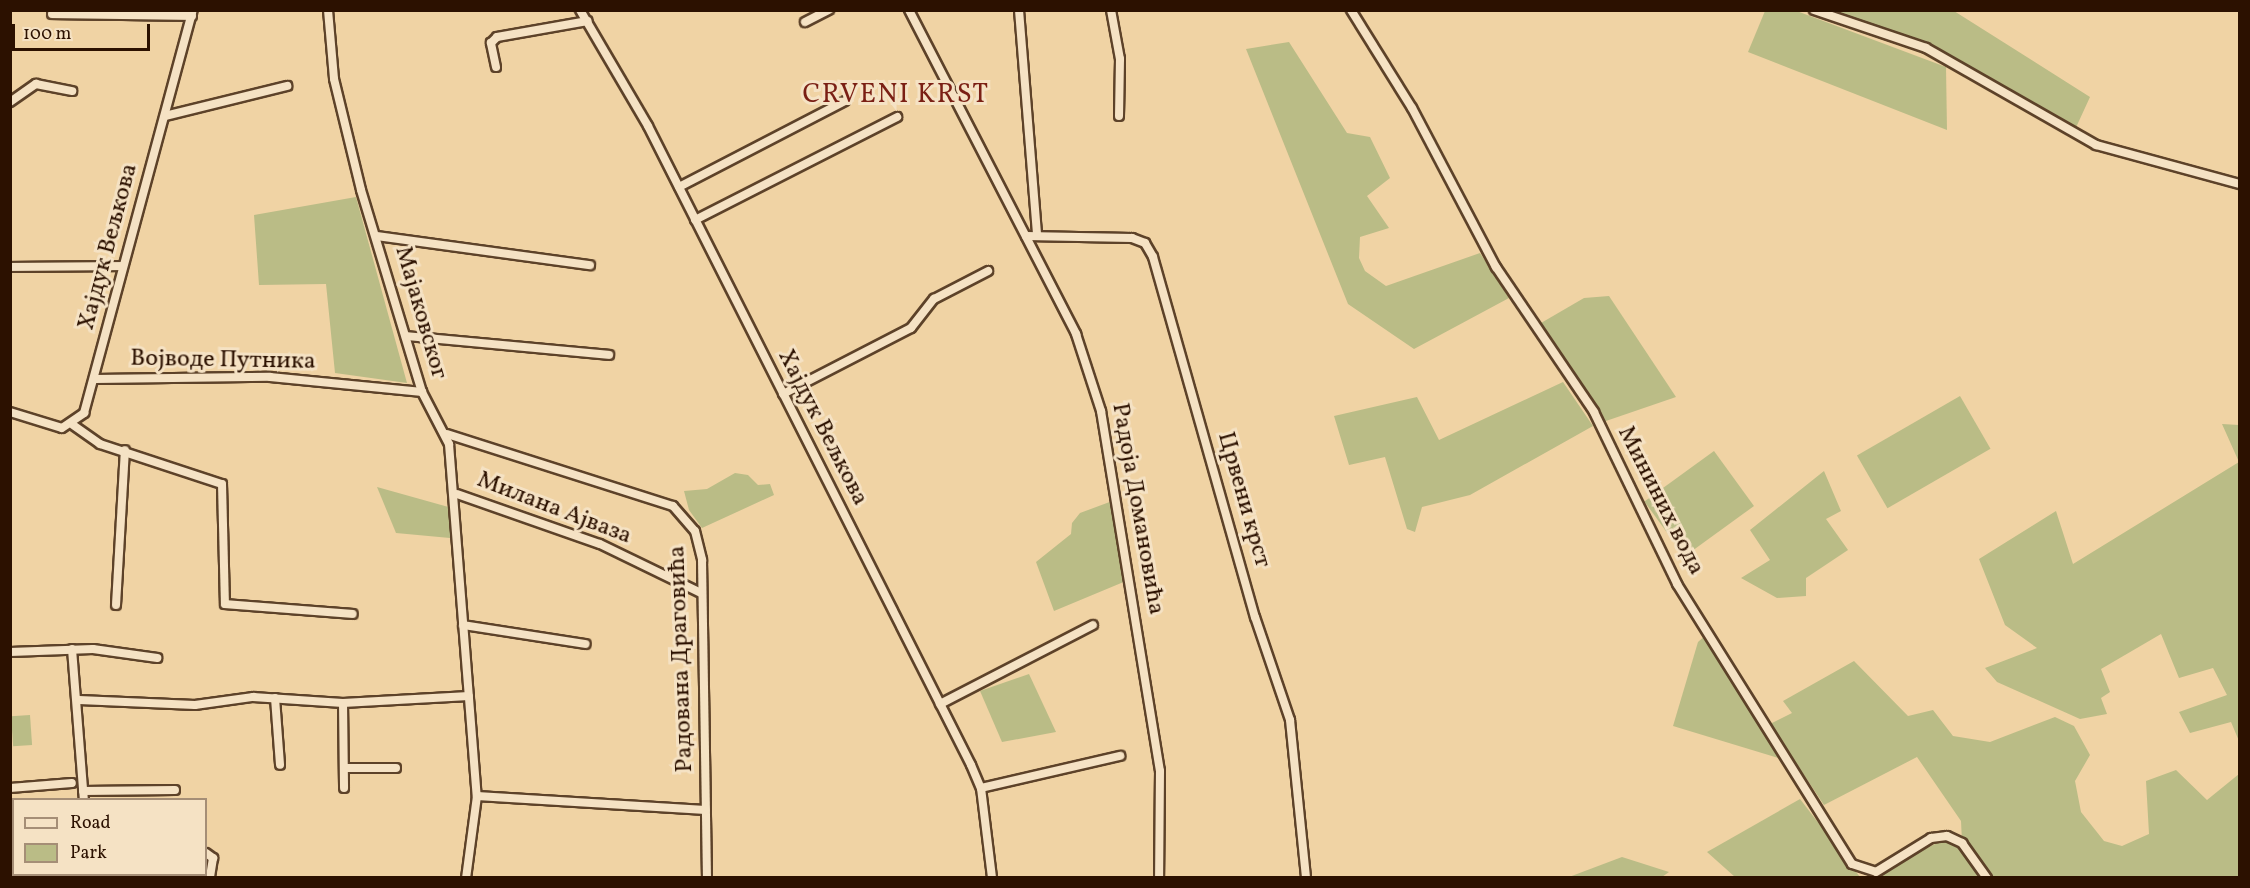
<!DOCTYPE html>
<meta charset="utf-8">
<style>
body{margin:0}
#map{position:relative;width:2250px;height:888px;overflow:hidden;background:#f0d3a4;font-family:Vollkorn,serif}
div>[style]{position:absolute}
[style*='--x']{left:calc(var(--x)*1px);top:calc(var(--y)*1px);width:calc(var(--w)*1px);rotate:calc(var(--a)*1deg)}
.green>*{inset:0;background:#babc86;transform-origin:0 0}
.roads{filter:drop-shadow(2px 0 #5d4229) drop-shadow(-2px 0 #5d4229) drop-shadow(0 2px #5d4229) drop-shadow(0 -2px #5d4229)}
.street>*{height:8px;margin:-4px;padding:0 4px;transform-origin:4px;border-radius:4px;background:#f5e2c4}
span{translate:-50% -50%;white-space:nowrap;text-align:center;line-height:1.15;-webkit-text-stroke:6px #f5e2c4;paint-order:stroke}
.street-label{font-size:24px;color:#2c1100}
.quarter-label{font-size:27px;color:#7a1f14;letter-spacing:1.5px}
.frame{position:absolute;inset:0;border:12px solid #2c1100;pointer-events:none}
.legend{position:absolute;left:12px;top:798px;width:195px;height:78px;box-sizing:border-box;background:#f5e2c4;border:2px solid #a58e76;margin:0;padding:8px 10px;list-style:none;font-size:18px;color:#2c1100}
.legend li{display:flex;align-items:center;gap:12px;height:30px}
.legend b{width:30px;border:2px solid #a58e76}
.scale{position:absolute;left:12px;top:24px;width:138px;height:27px;box-sizing:border-box;border:3px solid #2c1100;border-top:0;padding-left:8px;font-size:18px;line-height:21px;white-space:nowrap;color:#2c1100;-webkit-text-stroke:4px #f5e2c4;paint-order:stroke}
</style>
<div id="map">
<div class="green">
<i style="clip-path:polygon(1794px 10px,1946px 67px,1947px 130px,1748px 52px,1765px 11px)"></i>
<i style="clip-path:polygon(1815px 11px,1954px 11px,2090px 97px,2073px 134px,1926px 48px)"></i>
<i style="clip-path:polygon(1289px 42px,1347px 133px,1370px 137px,1390px 178px,1367px 196px,1389px 228px,1360px 237px,1359px 258px,1365px 271px,1386px 286px,1480px 253px,1509px 298px,1414px 349px,1348px 304px,1246px 49px)"></i>
<i style="clip-path:polygon(356px 197px,407px 383px,335px 373px,326px 284px,259px 285px,254px 215px)"></i>
<i style="clip-path:polygon(1609px 296px,1676px 397px,1603px 422px,1541px 323px,1584px 298px)"></i>
<i style="clip-path:polygon(1563px 382px,1593px 426px,1470px 495px,1422px 507px,1415px 532px,1407px 529px,1385px 457px,1349px 465px,1334px 416px,1417px 397px,1439px 440px)"></i>
<i style="left:1960px;top:396px;width:61px;height:119px;rotate:60deg"></i>
<i style="clip-path:polygon(2222px 424px,2239px 425px,2239px 741px,2231px 722px,2190px 733px,2179px 712px,2227px 695px,2213px 668px,2179px 678px,2161px 634px,2101px 669px,2110px 692px,2101px 698px,2107px 714px,2080px 719px,1997px 682px,1985px 668px,2037px 648px,2005px 625px,1979px 559px,2056px 511px,2073px 564px,2239px 462px)"></i>
<i style="left:1714px;top:451px;width:68px;height:86px;rotate:54deg"></i>
<i style="clip-path:polygon(1824px 471px,1841px 511px,1826px 519px,1848px 550px,1806px 578px,1806px 596px,1777px 598px,1741px 578px,1770px 560px,1750px 530px)"></i>
<i style="clip-path:polygon(735px 473px,748px 475px,758px 485px,770px 484px,774px 495px,702px 528px,689px 510px,684px 491px,707px 489px)"></i>
<i style="clip-path:polygon(377px 487px,452px 508px,450px 538px,396px 533px)"></i>
<i style="clip-path:polygon(1115px 500px,1126px 581px,1054px 611px,1036px 562px,1071px 534px,1072px 523px,1080px 513px)"></i>
<i style="clip-path:polygon(1706px 635px,1782px 759px,1673px 726px,1698px 642px)"></i>
<i style="clip-path:polygon(1854px 661px,1908px 716px,1933px 710px,1953px 736px,1990px 742px,2055px 717px,2074px 726px,2090px 755px,2075px 781px,2081px 812px,2104px 841px,2122px 846px,2149px 834px,2146px 781px,2176px 770px,2207px 800px,2239px 774px,2239px 877px,1869px 877px,1939px 842px,1962px 842px,1961px 821px,1917px 757px,1824px 805px,1770px 724px,1792px 713px,1783px 701px)"></i>
<i style="clip-path:polygon(1029px 674px,1056px 732px,1002px 742px,980px 691px)"></i>
<i style="left:30px;top:715px;width:30px;height:19px;rotate:86deg"></i>
<i style="clip-path:polygon(1800px 799px,1860px 877px,1735px 877px,1707px 852px)"></i>
<i style="clip-path:polygon(10px 831px,14px 874px,78px 877px,11px 877px)"></i>
<i style="clip-path:polygon(1622px 857px,1669px 872px,1662px 877px,1569px 877px)"></i>
</div>
<div class="roads">
<div class="street">
<i style="--x:328;--y:10;--w:69;--a:85"></i>
<i style="--x:334;--y:79;--w:114;--a:76.3"></i>
<i style="--x:361;--y:190;--w:211;--a:73.2"></i>
<i style="--x:422;--y:392;--w:59;--a:62.6"></i>
<i style="--x:449;--y:444;--w:353;--a:85.5"></i>
<i style="--x:477;--y:796;--w:83;--a:97.6"></i>
<i style="--x:580;--y:10;--w:134;--a:59.6"></i>
<i style="--x:648;--y:126;--w:716;--a:63.18"></i>
<i style="--x:971;--y:765;--w:25;--a:67"></i>
<i style="--x:981;--y:788;--w:91;--a:83"></i>
<i style="--x:909;--y:10;--w:365;--a:62.7"></i>
<i style="--x:1076;--y:334;--w:81;--a:72"></i>
<i style="--x:1101;--y:411;--w:365;--a:80.7"></i>
<i style="--x:1160;--y:771;--w:107;--a:90.5"></i>
<i style="--x:1019;--y:10;--w:225;--a:85.4"></i>
<i style="--x:1111;--y:10;--w:50;--a:79.6"></i>
<i style="--x:1120;--y:59;--w:57;--a:91"></i>
<i style="--x:1351;--y:10;--w:115;--a:58.1"></i>
<i style="--x:1412;--y:108;--w:180;--a:62.2"></i>
<i style="--x:1496;--y:267;--w:175;--a:55.9"></i>
<i style="--x:1594;--y:412;--w:191;--a:64.2"></i>
<i style="--x:1677;--y:584;--w:330;--a:58"></i>
<i style="--x:1852;--y:864;--w:25;--a:18"></i>
<i style="--x:1876;--y:872;--w:65;--a:-31.7"></i>
<i style="--x:1931;--y:838;--w:16;--a:-7"></i>
<i style="--x:1947;--y:836;--w:17;--a:25"></i>
<i style="--x:1962;--y:843;--w:43;--a:54.5"></i>
<i style="--x:1814;--y:10;--w:118;--a:18.7"></i>
<i style="--x:1926;--y:48;--w:196;--a:29.7"></i>
<i style="--x:2096;--y:145;--w:149;--a:15.2"></i>
<i style="--x:52;--y:14;--w:140;--a:0.8"></i>
<i style="--x:805;--y:22;--w:27;--a:-27"></i>
<i style="--x:496;--y:67;--w:25;--a:-102"></i>
<i style="--x:491;--y:43;--w:8;--a:-45"></i>
<i style="--x:497;--y:37;--w:92;--a:-10"></i>
<i style="--x:10;--y:102;--w:32;--a:-35"></i>
<i style="--x:36;--y:84;--w:37;--a:11"></i>
<i style="--x:165;--y:116;--w:126;--a:-13.8"></i>
<i style="--x:679;--y:187;--w:187;--a:-27.4"></i>
<i style="--x:695;--y:220;--w:227;--a:-27"></i>
<i style="--x:377;--y:236;--w:215;--a:7.8"></i>
<i style="--x:1026;--y:236;--w:106;--a:1.1"></i>
<i style="--x:1132;--y:238;--w:14;--a:21"></i>
<i style="--x:1145;--y:243;--w:16;--a:60"></i>
<i style="--x:1153;--y:257;--w:374;--a:74.2"></i>
<i style="--x:1255;--y:617;--w:109;--a:71.2"></i>
<i style="--x:1290;--y:720;--w:159;--a:84.2"></i>
<i style="--x:10;--y:267;--w:113;--a:-0.5"></i>
<i style="--x:406;--y:336;--w:204;--a:5.3"></i>
<i style="--x:95;--y:379;--w:175;--a:-0.7"></i>
<i style="--x:270;--y:377;--w:153;--a:5.6"></i>
<i style="--x:783;--y:394;--w:144;--a:-27.3"></i>
<i style="--x:911;--y:328;--w:37;--a:-52"></i>
<i style="--x:934;--y:299;--w:61;--a:-27.4"></i>
<i style="--x:10;--y:412;--w:54;--a:17.1"></i>
<i style="--x:62;--y:428;--w:27;--a:-34"></i>
<i style="--x:84;--y:413;--w:417;--a:-74.9"></i>
<i style="--x:73;--y:425;--w:33;--a:35"></i>
<i style="--x:100;--y:444;--w:128;--a:18.2"></i>
<i style="--x:222;--y:484;--w:120;--a:88.6"></i>
<i style="--x:225;--y:604;--w:128;--a:4.5"></i>
<i style="--x:447;--y:434;--w:237;--a:17.7"></i>
<i style="--x:673;--y:506;--w:33;--a:49"></i>
<i style="--x:695;--y:531;--w:30;--a:76"></i>
<i style="--x:702;--y:560;--w:318;--a:89.1"></i>
<i style="--x:457;--y:494;--w:151;--a:19.3"></i>
<i style="--x:600;--y:544;--w:112;--a:25.9"></i>
<i style="--x:116;--y:605;--w:155;--a:-86.7"></i>
<i style="--x:463;--y:625;--w:124;--a:8.8"></i>
<i style="--x:72;--y:649;--w:151;--a:85.5"></i>
<i style="--x:10;--y:652;--w:83;--a:-2.1"></i>
<i style="--x:93;--y:649;--w:65;--a:8"></i>
<i style="--x:275;--y:698;--w:67;--a:85.7"></i>
<i style="--x:79;--y:700;--w:116;--a:2.5"></i>
<i style="--x:195;--y:705;--w:59;--a:-7.9"></i>
<i style="--x:253;--y:697;--w:90;--a:3.8"></i>
<i style="--x:343;--y:703;--w:126;--a:-3.2"></i>
<i style="--x:343;--y:703;--w:85;--a:89.3"></i>
<i style="--x:940;--y:704;--w:172;--a:-27.3"></i>
<i style="--x:344;--y:768;--w:52;--a:0"></i>
<i style="--x:10;--y:788;--w:62;--a:-4.6"></i>
<i style="--x:981;--y:788;--w:143;--a:-13"></i>
<i style="--x:83;--y:791;--w:92;--a:-0.6"></i>
<i style="--x:477;--y:796;--w:229;--a:3.5"></i>
<i style="--x:206;--y:853;--w:9;--a:36"></i>
<i style="--x:213;--y:858;--w:20;--a:99"></i>
<i style="--x:86;--y:878;--w:4;--a:-90"></i>
</div>
</div>
<div class="street-label">
<span style="left:109px;top:247px;rotate:-75deg">Хајдук Вељкова</span>
<span style="left:420px;top:313px;rotate:74deg">Мајаковског</span>
<span style="left:223px;top:361px;rotate:1deg">Војводе Путника</span>
<span style="left:822px;top:428px;rotate:63deg">Хајдук Вељкова</span>
<span style="left:1243px;top:500px;rotate:74deg">Црвени крст</span>
<span style="left:1660px;top:501px;rotate:63deg">Мининих вода</span>
<span style="left:554px;top:509px;rotate:21deg">Милана Ајваза</span>
<span style="left:1137px;top:509px;rotate:80deg">Радоја Домановића</span>
<span style="left:682px;top:659px;rotate:-92deg">Радована Драговића</span>
</div>
<div class="quarter-label">
<span style="left:896px;top:96px">CRVENI KRST</span>
</div>
<div class="frame"></div>
<ul class="legend">
<li><b style="height:8px;background:#f5e2c4"></b>Road</li>
<li><b style="height:16px;background:#babc86"></b>Park</li>
</ul>
<div class="scale">100 m</div>
</div>
